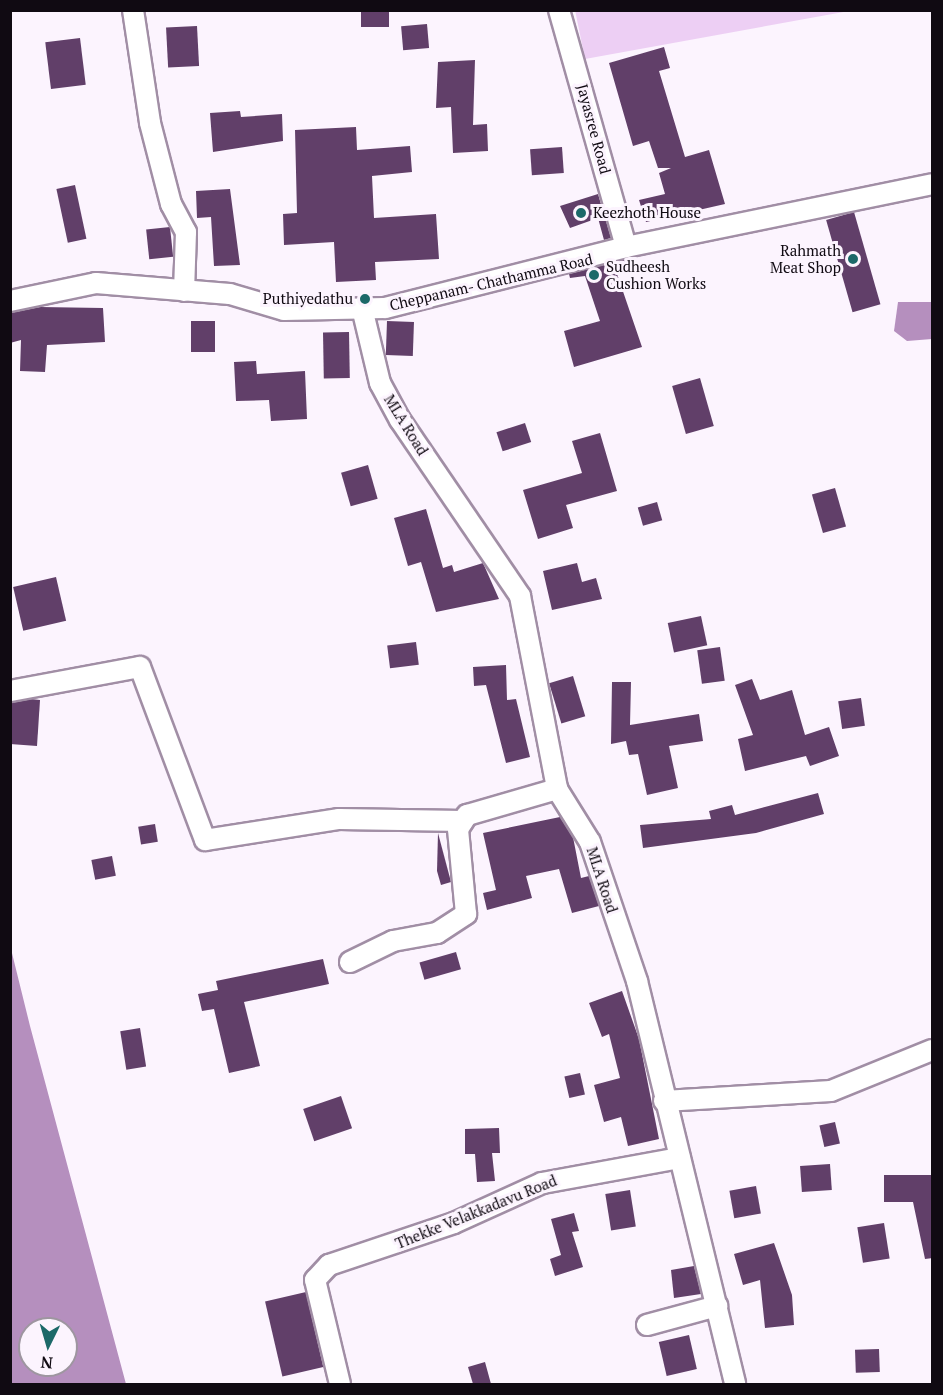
<!DOCTYPE html>
<style>
body{margin:0}
#map{position:relative;width:943px;height:1395px;overflow:hidden;background:#fcf4fe;font-family:"PT Serif",serif}
div>[style]{position:absolute}
[style*='--x']{left:calc(var(--x)*1px);top:calc(var(--y)*1px);width:calc(var(--w)*1px);rotate:calc(var(--a)*1deg)}
.green>*{inset:0;background:#edcff4}
.water>*{inset:0;background:#b58fbe}
.building>*{inset:0;background:#613f69;transform-origin:0 0}
.roads{filter:drop-shadow(2px 0 #a18ea5) drop-shadow(-2px 0 #a18ea5) drop-shadow(0 2px #a18ea5) drop-shadow(0 -2px #a18ea5)}
.minor>*{height:20px;margin:-10px;padding:0 10px;transform-origin:10px;border-radius:10px;background:#fff}
.dots>*{width:16px;height:16px;translate:-50% -50%;box-sizing:border-box;border:3px solid #fcf4fe;border-radius:50%}
span{translate:-50% -50%;white-space:nowrap;text-align:center;line-height:1.15;-webkit-text-stroke:6px #fcf4fe;paint-order:stroke}
.street-label{font-size:15px;color:#100a12}
.poi-label{font-size:15px;color:#100a12}
.left{translate:0 -50%;text-align:left}
.right{translate:-100% -50%;text-align:right}
.frame{position:absolute;inset:0;border:12px solid #100a12;pointer-events:none}
.north{position:absolute;left:18px;top:1317px;width:60px;height:60px;box-sizing:border-box;background:#fcf4fe;border:2px solid #9e96a0;border-radius:50%;rotate:185deg;font-size:16px;font-weight:700;line-height:24px;text-align:center;color:#100a12}
.north::after{content:'';display:block;margin:auto;width:21px;height:27px;background:#1c6969;clip-path:polygon(50% 0,100% 100%,50% 72%,0 100%)}
</style>
<div id="map">
<div class="green">
<i style="clip-path:polygon(575px 10px,849px 10px,849px 11px,585px 59px)"></i>
</div>
<div class="water">
<i style="clip-path:polygon(898px 302px,932px 302px,932px 339px,907px 341px,894px 331px)"></i>
<i style="clip-path:polygon(evenodd,10px 945px,30px 1026px,126px 1384px,11px 1384px,10px 945px,30px 1329px,66px 1329px,66px 1365px,30px 1365px,30px 1329px)"></i>
</div>
<div class="building">
<i style="left:361px;top:10px;width:28px;height:17px"></i>
<i style="left:427px;top:24px;width:24px;height:26px;rotate:85deg"></i>
<i style="left:197px;top:26px;width:40px;height:31px;rotate:87deg"></i>
<i style="left:80px;top:38px;width:47px;height:35px;rotate:83deg"></i>
<i style="clip-path:polygon(664px 47px,670px 68px,659px 71px,685px 157px,709px 150px,725px 204px,646px 222px,639px 200px,665px 194px,659px 173px,671px 168px,658px 168px,649px 141px,633px 146px,609px 63px)"></i>
<i style="clip-path:polygon(475px 60px,473px 125px,487px 124px,488px 151px,453px 153px,451px 107px,436px 108px,438px 62px)"></i>
<i style="clip-path:polygon(240px 111px,241px 117px,282px 114px,283px 141px,213px 152px,210px 113px)"></i>
<i style="clip-path:polygon(356px 127px,357px 150px,410px 146px,412px 172px,372px 176px,374px 218px,436px 214px,439px 259px,375px 262px,376px 280px,336px 282px,334px 242px,284px 245px,283px 214px,297px 213px,295px 130px)"></i>
<i style="left:562px;top:147px;width:26px;height:32px;rotate:86deg"></i>
<i style="left:75px;top:185px;width:55px;height:19px;rotate:78deg"></i>
<i style="clip-path:polygon(230px 189px,240px 265px,214px 266px,211px 217px,197px 218px,196px 191px)"></i>
<i style="clip-path:polygon(598px 194px,611px 238px,604px 240px,598px 218px,570px 228px,560px 206px)"></i>
<i style="left:854px;top:212px;width:96px;height:29px;rotate:74deg"></i>
<i style="left:170px;top:227px;width:30px;height:24px;rotate:84deg"></i>
<i style="clip-path:polygon(626px 259px,628px 269px,616px 271px,642px 347px,574px 367px,564px 331px,600px 321px,585px 276px,570px 278px,569px 274px)"></i>
<i style="clip-path:polygon(40px 307px,103px 308px,105px 342px,47px 345px,45px 372px,20px 371px,21px 340px,10px 343px,10px 313px)"></i>
<i style="left:191px;top:321px;width:24px;height:31px"></i>
<i style="left:387px;top:321px;width:27px;height:34px;rotate:2deg"></i>
<i style="left:349px;top:332px;width:46px;height:26px;rotate:89deg"></i>
<i style="clip-path:polygon(256px 361px,257px 374px,305px 371px,307px 419px,271px 421px,269px 400px,236px 401px,234px 362px)"></i>
<i style="left:700px;top:378px;width:50px;height:29px;rotate:74deg"></i>
<i style="left:525px;top:423px;width:20px;height:30px;rotate:72deg"></i>
<i style="clip-path:polygon(600px 433px,617px 491px,566px 505px,573px 528px,538px 539px,523px 490px,582px 473px,572px 441px)"></i>
<i style="left:368px;top:465px;width:35px;height:28px;rotate:74deg"></i>
<i style="left:835px;top:488px;width:40px;height:24px;rotate:74deg"></i>
<i style="left:657px;top:502px;width:19px;height:20px;rotate:74deg"></i>
<i style="clip-path:polygon(426px 509px,443px 568px,452px 565px,454px 572px,483px 563px,499px 599px,436px 612px,421px 562px,408px 566px,394px 518px)"></i>
<i style="clip-path:polygon(577px 563px,582px 582px,596px 578px,602px 599px,552px 610px,543px 571px)"></i>
<i style="left:56px;top:577px;width:45px;height:44px;rotate:77deg"></i>
<i style="left:701px;top:616px;width:30px;height:34px;rotate:78deg"></i>
<i style="left:416px;top:642px;width:23px;height:29px;rotate:83deg"></i>
<i style="left:720px;top:647px;width:34px;height:23px;rotate:82deg"></i>
<i style="clip-path:polygon(506px 665px,507px 700px,516px 699px,530px 757px,506px 763px,486px 685px,474px 686px,473px 667px)"></i>
<i style="left:573px;top:676px;width:42px;height:25px;rotate:73deg"></i>
<i style="clip-path:polygon(752px 679px,760px 700px,792px 690px,805px 735px,829px 727px,839px 756px,810px 766px,806px 756px,745px 771px,738px 739px,753px 735px,735px 685px)"></i>
<i style="clip-path:polygon(612px 682px,631px 682px,630px 725px,699px 714px,703px 741px,669px 746px,678px 788px,647px 795px,638px 754px,629px 755px,626px 741px,611px 744px)"></i>
<i style="left:861px;top:698px;width:28px;height:23px;rotate:82deg"></i>
<i style="clip-path:polygon(31px 699px,40px 700px,37px 746px,10px 744px,10px 703px)"></i>
<i style="clip-path:polygon(818px 793px,824px 814px,756px 833px,643px 848px,640px 825px,711px 819px,709px 811px,732px 805px,735px 815px)"></i>
<i style="clip-path:polygon(560px 817px,573px 837px,581px 878px,589px 876px,599px 906px,572px 913px,559px 869px,526px 876px,532px 898px,487px 910px,483px 893px,496px 890px,483px 833px)"></i>
<i style="left:155px;top:824px;width:18px;height:17px;rotate:81deg"></i>
<i style="clip-path:polygon(438px 833px,451px 882px,441px 885px,437px 871px)"></i>
<i style="left:112px;top:856px;width:20px;height:21px;rotate:79deg"></i>
<i style="left:456px;top:952px;width:18px;height:38px;rotate:74deg"></i>
<i style="clip-path:polygon(323px 959px,329px 984px,244px 1002px,260px 1066px,229px 1073px,214px 1009px,202px 1011px,198px 994px,218px 990px,216px 981px)"></i>
<i style="clip-path:polygon(622px 991px,639px 1039px,659px 1139px,628px 1146px,621px 1117px,604px 1122px,594px 1085px,620px 1078px,609px 1034px,602px 1037px,589px 1003px)"></i>
<i style="left:140px;top:1028px;width:39px;height:20px;rotate:81deg"></i>
<i style="left:580px;top:1073px;width:22px;height:16px;rotate:77deg"></i>
<i style="left:341px;top:1096px;width:34px;height:40px;rotate:71deg"></i>
<i style="left:835px;top:1122px;width:22px;height:16px;rotate:77deg"></i>
<i style="clip-path:polygon(499px 1128px,500px 1153px,492px 1153px,495px 1181px,477px 1182px,475px 1154px,465px 1154px,465px 1129px)"></i>
<i style="left:830px;top:1164px;width:26px;height:30px;rotate:86deg"></i>
<i style="clip-path:polygon(884px 1175px,931px 1175px,933px 1258px,925px 1259px,913px 1202px,884px 1202px)"></i>
<i style="left:756px;top:1186px;width:28px;height:27px;rotate:80deg"></i>
<i style="left:630px;top:1190px;width:37px;height:25px;rotate:81deg"></i>
<i style="clip-path:polygon(574px 1213px,579px 1231px,572px 1232px,583px 1267px,555px 1276px,550px 1259px,561px 1255px,551px 1219px)"></i>
<i style="left:884px;top:1223px;width:36px;height:27px;rotate:81deg"></i>
<i style="clip-path:polygon(774px 1243px,792px 1295px,794px 1325px,765px 1328px,760px 1280px,743px 1285px,734px 1254px)"></i>
<i style="clip-path:polygon(694px 1266px,701px 1294px,674px 1298px,671px 1270px)"></i>
<i style="left:306px;top:1292px;width:77px;height:42px;rotate:77deg"></i>
<i style="left:689px;top:1335px;width:35px;height:31px;rotate:77deg"></i>
<i style="left:879px;top:1349px;width:23px;height:24px;rotate:88deg"></i>
<i style="clip-path:polygon(485px 1362px,491px 1384px,473px 1384px,468px 1367px)"></i>
</div>
<div class="roads">
<div class="minor">
<i style="--x:133;--y:10;--w:114;--a:81.4"></i>
<i style="--x:150;--y:123;--w:84;--a:75.5"></i>
<i style="--x:171;--y:204;--w:32;--a:62"></i>
<i style="--x:186;--y:232;--w:59;--a:91.9"></i>
<i style="--x:559;--y:10;--w:246;--a:74.2"></i>
<i style="--x:10;--y:301;--w:88;--a:-11.8"></i>
<i style="--x:96;--y:283;--w:134;--a:4.7"></i>
<i style="--x:230;--y:294;--w:56;--a:16.5"></i>
<i style="--x:284;--y:310;--w:101;--a:-1.1"></i>
<i style="--x:385;--y:308;--w:249;--a:-14.2"></i>
<i style="--x:626;--y:247;--w:312;--a:-11.6"></i>
<i style="--x:362;--y:308;--w:77;--a:76.5"></i>
<i style="--x:380;--y:383;--w:42;--a:61.6"></i>
<i style="--x:400;--y:420;--w:213;--a:55.7"></i>
<i style="--x:520;--y:596;--w:197;--a:79.1"></i>
<i style="--x:557;--y:789;--w:62;--a:58.1"></i>
<i style="--x:590;--y:842;--w:147;--a:71.3"></i>
<i style="--x:637;--y:981;--w:415;--a:76.3"></i>
<i style="--x:10;--y:691;--w:132;--a:-10.5"></i>
<i style="--x:140;--y:667;--w:185;--a:69.4"></i>
<i style="--x:205;--y:840;--w:136;--a:-8.9"></i>
<i style="--x:339;--y:819;--w:124;--a:0.9"></i>
<i style="--x:350;--y:962;--w:48;--a:-26"></i>
<i style="--x:393;--y:941;--w:45;--a:-10.3"></i>
<i style="--x:437;--y:933;--w:35;--a:-33"></i>
<i style="--x:466;--y:914;--w:85;--a:-95.4"></i>
<i style="--x:458;--y:829;--w:17;--a:-57"></i>
<i style="--x:467;--y:815;--w:94;--a:-16.1"></i>
<i style="--x:664;--y:1101;--w:167;--a:-3.4"></i>
<i style="--x:831;--y:1091;--w:109;--a:-22.1"></i>
<i style="--x:647;--y:1325;--w:73;--a:-15.2"></i>
<i style="--x:340;--y:1384;--w:107;--a:-103.5"></i>
<i style="--x:315;--y:1280;--w:21;--a:-47"></i>
<i style="--x:329;--y:1265;--w:132;--a:-18.6"></i>
<i style="--x:454;--y:1223;--w:97;--a:-24.4"></i>
<i style="--x:542;--y:1183;--w:140;--a:-10.3"></i>
</div>
</div>
<div class="dots">
<i style="left:581px;top:213px;background:#1c6969"></i>
<i style="left:853px;top:259px;background:#1c6969"></i>
<i style="left:594px;top:275px;background:#1c6969"></i>
<i style="left:365px;top:299px;background:#1c6969"></i>
</div>
<div class="street-label">
<span style="left:594px;top:129px;rotate:75deg">Jayasree Road</span>
<span style="left:491px;top:282px;rotate:-13deg">Cheppanam- Chathamma Road</span>
<span style="left:406px;top:425px;rotate:58deg">MLA Road</span>
<span style="left:602px;top:880px;rotate:72deg">MLA Road</span>
<span style="left:476px;top:1212px;rotate:-22deg">Thekke Velakkadavu Road</span>
</div>
<div class="poi-label">
<span class="left" style="left:593px;top:213px">Keezhoth House</span>
<span class="right" style="left:841px;top:259px">Rahmath<br>Meat Shop</span>
<span class="left" style="left:606px;top:275px">Sudheesh<br>Cushion Works</span>
<span class="right" style="left:353px;top:299px">Puthiyedathu</span>
</div>
<div class="frame"></div>
<div class="north">N</div>
</div>
